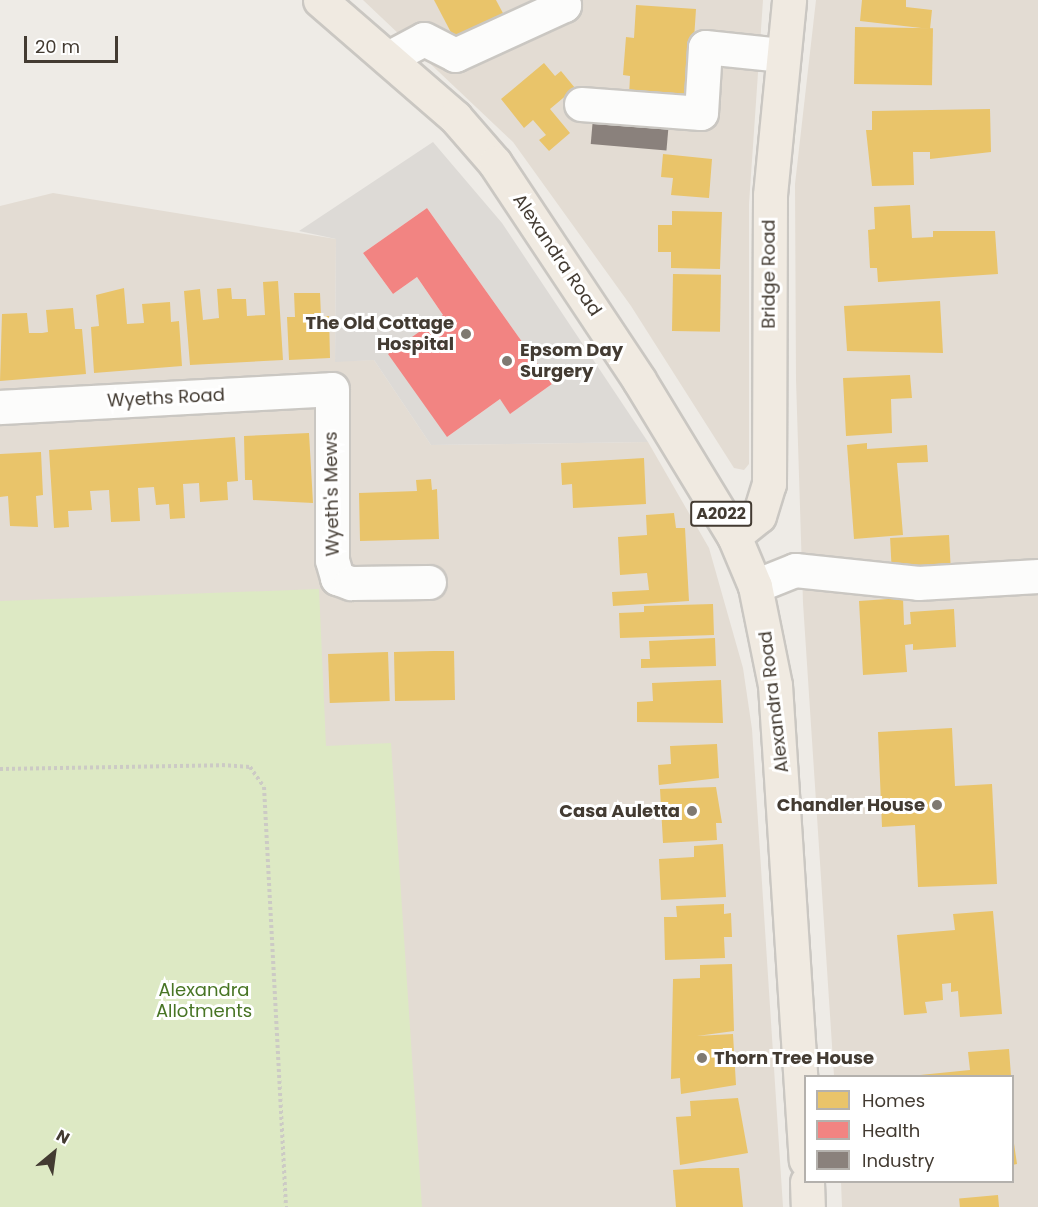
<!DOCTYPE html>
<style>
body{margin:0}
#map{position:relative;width:1038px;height:1207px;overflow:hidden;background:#eeebe6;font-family:Poppins,sans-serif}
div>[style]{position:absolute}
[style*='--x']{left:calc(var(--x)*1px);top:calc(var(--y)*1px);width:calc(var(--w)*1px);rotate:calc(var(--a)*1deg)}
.residential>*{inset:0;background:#e3dcd3}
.green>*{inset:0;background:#dde9c4}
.parking>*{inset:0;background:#dddad6}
.homes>*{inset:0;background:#e9c46a;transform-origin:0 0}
.health>*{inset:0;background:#f28482}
.industry>*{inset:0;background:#8a817c;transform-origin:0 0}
.path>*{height:4px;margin-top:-2px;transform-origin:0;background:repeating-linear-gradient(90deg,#cccac5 0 3px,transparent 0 6px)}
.roads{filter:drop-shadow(2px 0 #cac7c2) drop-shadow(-2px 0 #cac7c2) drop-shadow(0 2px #cac7c2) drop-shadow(0 -2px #cac7c2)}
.minor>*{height:33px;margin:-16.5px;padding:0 16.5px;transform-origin:16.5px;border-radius:16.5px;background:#fcfcfb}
.major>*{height:33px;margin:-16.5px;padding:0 16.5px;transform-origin:16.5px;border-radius:16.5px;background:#f0eae1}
.dots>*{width:16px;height:16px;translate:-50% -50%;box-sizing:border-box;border:3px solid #fff;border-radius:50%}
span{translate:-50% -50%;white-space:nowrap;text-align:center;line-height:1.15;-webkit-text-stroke:6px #fff;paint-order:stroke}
.shield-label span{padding:2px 4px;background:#fff;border:2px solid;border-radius:4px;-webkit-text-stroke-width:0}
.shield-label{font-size:16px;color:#433b32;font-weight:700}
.street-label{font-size:18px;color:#433b32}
.poi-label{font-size:18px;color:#433b32;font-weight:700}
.right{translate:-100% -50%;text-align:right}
.left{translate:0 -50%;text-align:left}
.park-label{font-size:18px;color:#487525}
.legend{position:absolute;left:804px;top:1075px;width:210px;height:108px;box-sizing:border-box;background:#fff;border:2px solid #b4b1ad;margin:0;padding:8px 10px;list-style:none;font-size:18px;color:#433b32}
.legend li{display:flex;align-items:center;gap:12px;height:30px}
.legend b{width:30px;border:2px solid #b4b1ad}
.north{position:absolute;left:24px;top:1123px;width:60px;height:60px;-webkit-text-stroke:4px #fff;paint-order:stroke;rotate:29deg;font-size:16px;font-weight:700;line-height:24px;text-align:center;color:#433b32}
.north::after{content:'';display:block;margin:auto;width:21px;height:27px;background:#433b32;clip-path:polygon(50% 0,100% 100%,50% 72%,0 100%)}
.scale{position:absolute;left:24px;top:36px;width:94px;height:27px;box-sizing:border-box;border:3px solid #433b32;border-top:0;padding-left:8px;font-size:18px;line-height:21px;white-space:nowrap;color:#433b32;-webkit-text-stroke:4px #fff;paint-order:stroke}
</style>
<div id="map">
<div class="residential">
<i style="clip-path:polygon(363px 0,763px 0,749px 204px,749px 464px,744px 470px,734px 468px,631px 306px,513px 142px)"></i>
<i style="clip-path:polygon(816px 0,1038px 0,1038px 1207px,842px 1207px,841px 1182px,1012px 1182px,1012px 1076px,834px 1076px,803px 603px,796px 380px,795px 184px)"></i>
<i style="clip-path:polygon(53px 193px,336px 239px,335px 361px,374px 360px,431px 445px,648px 442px,709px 548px,743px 668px,752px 729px,783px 1207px,0 1207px,0 206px)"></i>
</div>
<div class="green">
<i style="clip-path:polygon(319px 589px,326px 746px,391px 743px,422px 1207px,0 1207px,0 601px)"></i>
</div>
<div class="parking">
<i style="clip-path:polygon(evenodd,433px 142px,502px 223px,648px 442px,431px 445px,374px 360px,335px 362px,336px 239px,299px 231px,433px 142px,427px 208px,552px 384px,511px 413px,500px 399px,447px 437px,443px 315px,417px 277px,393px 294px,363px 253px,427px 208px)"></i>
</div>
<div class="homes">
<i style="clip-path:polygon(434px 0,496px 0,505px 17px,456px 42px)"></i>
<i style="clip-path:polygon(862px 0,906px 0,906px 7px,932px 10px,930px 29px,860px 21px)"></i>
<i style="clip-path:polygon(636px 5px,696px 9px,690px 100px,629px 96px,630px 76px,623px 75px,626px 37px,634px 38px)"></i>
<i style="left:855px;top:27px;width:78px;height:57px;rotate:1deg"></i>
<i style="clip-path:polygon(544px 63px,555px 76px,561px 71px,575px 88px,550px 109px,570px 133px,549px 151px,539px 140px,546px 135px,533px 120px,524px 128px,501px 99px)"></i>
<i style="clip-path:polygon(990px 109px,991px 152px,930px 159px,930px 152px,913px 152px,914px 185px,872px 186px,866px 130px,872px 130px,872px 111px)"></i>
<i style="clip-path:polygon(663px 154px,712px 159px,709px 198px,671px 195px,673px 178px,661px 177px)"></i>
<i style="clip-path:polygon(910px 205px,912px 238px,933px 237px,933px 231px,995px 231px,998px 274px,878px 282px,877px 268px,870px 268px,868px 230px,875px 229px,874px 207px)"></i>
<i style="clip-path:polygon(672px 211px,722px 212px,720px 269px,671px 268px,671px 252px,658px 252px,658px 225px,672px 225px)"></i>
<i style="left:673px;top:274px;width:48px;height:57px;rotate:1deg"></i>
<i style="clip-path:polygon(278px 281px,283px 360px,190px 365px,184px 291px,200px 289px,203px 320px,219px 318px,217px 289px,231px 288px,232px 299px,246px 299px,247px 316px,265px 315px,263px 282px)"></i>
<i style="clip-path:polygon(124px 288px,127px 324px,144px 323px,142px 304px,170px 302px,171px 322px,179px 321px,182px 366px,94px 373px,91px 327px,99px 326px,96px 295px)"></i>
<i style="clip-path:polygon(294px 293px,320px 293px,321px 316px,329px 316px,330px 358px,289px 360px,287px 317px,295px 317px)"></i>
<i style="clip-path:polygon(940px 301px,943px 353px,847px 351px,844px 306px)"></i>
<i style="clip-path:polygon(73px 308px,75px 329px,82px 329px,86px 374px,0 381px,2px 314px,27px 313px,29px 333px,42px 333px,48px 332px,46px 310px)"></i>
<i style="clip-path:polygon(910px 375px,912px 398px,891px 399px,892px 433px,846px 436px,843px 378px)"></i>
<i style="clip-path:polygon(309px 433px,313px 503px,253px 500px,252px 480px,245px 480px,244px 436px)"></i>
<i style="clip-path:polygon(235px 437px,238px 481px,227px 482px,228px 500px,200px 502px,199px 483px,183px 484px,185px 518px,170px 519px,169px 504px,156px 505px,154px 487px,138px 488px,140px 521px,111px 522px,109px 490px,90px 491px,92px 510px,68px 511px,69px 527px,54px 528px,49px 450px)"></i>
<i style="clip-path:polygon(867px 443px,867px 449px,927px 445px,928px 462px,897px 463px,903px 535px,854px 539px,847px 445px)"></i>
<i style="clip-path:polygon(41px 452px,43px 495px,36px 496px,38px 527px,10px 526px,8px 496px,0 497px,0 454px)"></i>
<i style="clip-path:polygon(644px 458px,646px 504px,573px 508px,572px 484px,562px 485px,561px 463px)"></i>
<i style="clip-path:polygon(431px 479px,432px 490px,437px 489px,439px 539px,360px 541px,359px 493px,417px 491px,416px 480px)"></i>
<i style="clip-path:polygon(674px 513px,676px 528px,685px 528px,689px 601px,613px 606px,612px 592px,649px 590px,647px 573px,620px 575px,618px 537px,647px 535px,646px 515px)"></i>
<i style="left:949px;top:535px;width:35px;height:59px;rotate:87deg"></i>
<i style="clip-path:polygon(903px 598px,904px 625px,911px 624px,910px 612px,954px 609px,956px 647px,913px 650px,913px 644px,905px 645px,907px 672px,863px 675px,859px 601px)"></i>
<i style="clip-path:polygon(713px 604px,714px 635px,620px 638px,619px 613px,644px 612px,644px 606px)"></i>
<i style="clip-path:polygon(715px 638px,716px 666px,641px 668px,641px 659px,650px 659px,649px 641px)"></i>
<i style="clip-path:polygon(434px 651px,454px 651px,455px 700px,395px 701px,394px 652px)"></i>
<i style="left:388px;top:652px;width:49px;height:60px;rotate:88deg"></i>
<i style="clip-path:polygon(721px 680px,723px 723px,637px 722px,637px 702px,653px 701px,652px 683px)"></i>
<i style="clip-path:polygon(952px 728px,955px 786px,992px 784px,997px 884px,918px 887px,915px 825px,882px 827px,878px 732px)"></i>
<i style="clip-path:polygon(717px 744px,719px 778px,659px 785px,658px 765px,671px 764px,670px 746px)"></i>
<i style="clip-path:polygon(716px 787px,722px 823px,716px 823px,717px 840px,663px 843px,660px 789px)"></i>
<i style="clip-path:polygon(723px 844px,726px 897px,661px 900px,659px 859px,694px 857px,694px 846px)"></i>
<i style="clip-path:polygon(724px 904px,724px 914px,731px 913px,732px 937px,724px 937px,725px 958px,665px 960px,664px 917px,677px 917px,676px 906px)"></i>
<i style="clip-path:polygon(993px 911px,1002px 1014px,960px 1017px,958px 991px,951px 992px,951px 983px,942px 984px,943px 1000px,925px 1002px,927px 1013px,904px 1015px,897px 935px,955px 930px,953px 914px)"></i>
<i style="clip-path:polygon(732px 964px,734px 1031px,697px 1036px,733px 1034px,736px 1085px,681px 1094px,680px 1078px,671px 1079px,673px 979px,700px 978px,700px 965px)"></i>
<i style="clip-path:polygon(1009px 1049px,1011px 1076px,910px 1076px,970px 1070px,968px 1052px)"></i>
<i style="clip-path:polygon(738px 1098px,748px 1153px,680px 1165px,676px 1117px,691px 1116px,690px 1101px)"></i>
<i style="clip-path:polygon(1012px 1130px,1017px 1164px,1012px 1165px)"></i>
<i style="clip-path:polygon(700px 1168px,739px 1168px,743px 1207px,676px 1207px,673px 1170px)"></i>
<i style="left:998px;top:1195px;width:12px;height:39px;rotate:85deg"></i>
</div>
<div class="health">
<i style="clip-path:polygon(427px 208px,552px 384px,510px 414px,500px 399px,447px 437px,388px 354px,443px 315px,417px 277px,393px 294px,363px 253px)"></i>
</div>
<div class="industry">
<i style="left:593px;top:118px;width:76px;height:26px;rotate:5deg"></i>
</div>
<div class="path">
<i style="--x:0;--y:769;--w:222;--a:-1"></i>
<i style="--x:222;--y:765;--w:28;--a:4"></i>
<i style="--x:250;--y:767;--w:24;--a:55"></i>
<i style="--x:264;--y:787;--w:421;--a:87"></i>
</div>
<div class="roads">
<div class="minor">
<i style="--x:390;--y:57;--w:38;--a:-28"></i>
<i style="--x:424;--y:39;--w:35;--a:27"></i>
<i style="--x:455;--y:55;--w:120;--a:-24.6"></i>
<i style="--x:564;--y:5;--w:6;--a:-121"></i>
<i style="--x:581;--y:104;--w:120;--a:4.3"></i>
<i style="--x:701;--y:113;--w:66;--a:-86.5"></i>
<i style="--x:705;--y:47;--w:76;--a:6"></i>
<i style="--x:0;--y:407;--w:332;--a:-3.1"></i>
<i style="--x:332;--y:389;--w:171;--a:90"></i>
<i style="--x:332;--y:560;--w:19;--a:74"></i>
<i style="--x:337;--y:578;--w:15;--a:20"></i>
<i style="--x:351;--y:583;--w:78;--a:-0.7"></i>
<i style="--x:755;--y:586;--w:43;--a:-21.8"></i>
<i style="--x:795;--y:570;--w:124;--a:6"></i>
<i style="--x:918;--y:583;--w:120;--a:-3.3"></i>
</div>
<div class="major">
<i style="--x:320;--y:0;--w:179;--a:40.9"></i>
<i style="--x:455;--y:117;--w:61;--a:49"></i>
<i style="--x:495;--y:163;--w:260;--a:56.4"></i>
<i style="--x:639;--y:380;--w:183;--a:58.7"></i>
<i style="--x:734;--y:536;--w:54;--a:67.2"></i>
<i style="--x:755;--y:586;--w:101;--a:78.6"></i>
<i style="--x:775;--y:685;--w:476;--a:86.3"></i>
<i style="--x:734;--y:536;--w:32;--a:-39"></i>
<i style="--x:759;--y:516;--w:34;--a:-73"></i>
<i style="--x:769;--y:484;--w:289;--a:-89.8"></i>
<i style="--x:770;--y:195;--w:196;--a:-84.4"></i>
<i style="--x:807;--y:1182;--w:25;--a:88"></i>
</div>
</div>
<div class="dots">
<i style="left:466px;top:334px;background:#7f7971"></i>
<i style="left:507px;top:361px;background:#7f7971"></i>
<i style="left:937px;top:805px;background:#7f7971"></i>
<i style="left:692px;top:811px;background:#7f7971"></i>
<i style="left:702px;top:1058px;background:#7f7971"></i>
</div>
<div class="shield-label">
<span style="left:721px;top:514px">A2022</span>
</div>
<div class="street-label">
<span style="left:557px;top:255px;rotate:56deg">Alexandra Road</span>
<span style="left:769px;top:274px;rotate:-90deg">Bridge Road</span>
<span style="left:166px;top:398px;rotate:-3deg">Wyeths Road</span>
<span style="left:332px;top:494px;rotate:-91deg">Wyeth's Mews</span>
<span style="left:774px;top:702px;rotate:-97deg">Alexandra Road</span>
</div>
<div class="poi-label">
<span class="right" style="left:454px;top:334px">The Old Cottage<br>Hospital</span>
<span class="left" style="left:520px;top:361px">Epsom Day<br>Surgery</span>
<span class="right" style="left:925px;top:805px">Chandler House</span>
<span class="right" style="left:680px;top:811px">Casa Auletta</span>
<span class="left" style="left:714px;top:1058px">Thorn Tree House</span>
</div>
<div class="park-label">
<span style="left:204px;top:1001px">Alexandra<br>Allotments</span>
</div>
<ul class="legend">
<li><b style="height:16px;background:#e9c46a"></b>Homes</li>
<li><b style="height:16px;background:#f28482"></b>Health</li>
<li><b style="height:16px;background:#8a817c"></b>Industry</li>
</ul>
<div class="north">N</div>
<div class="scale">20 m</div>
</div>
